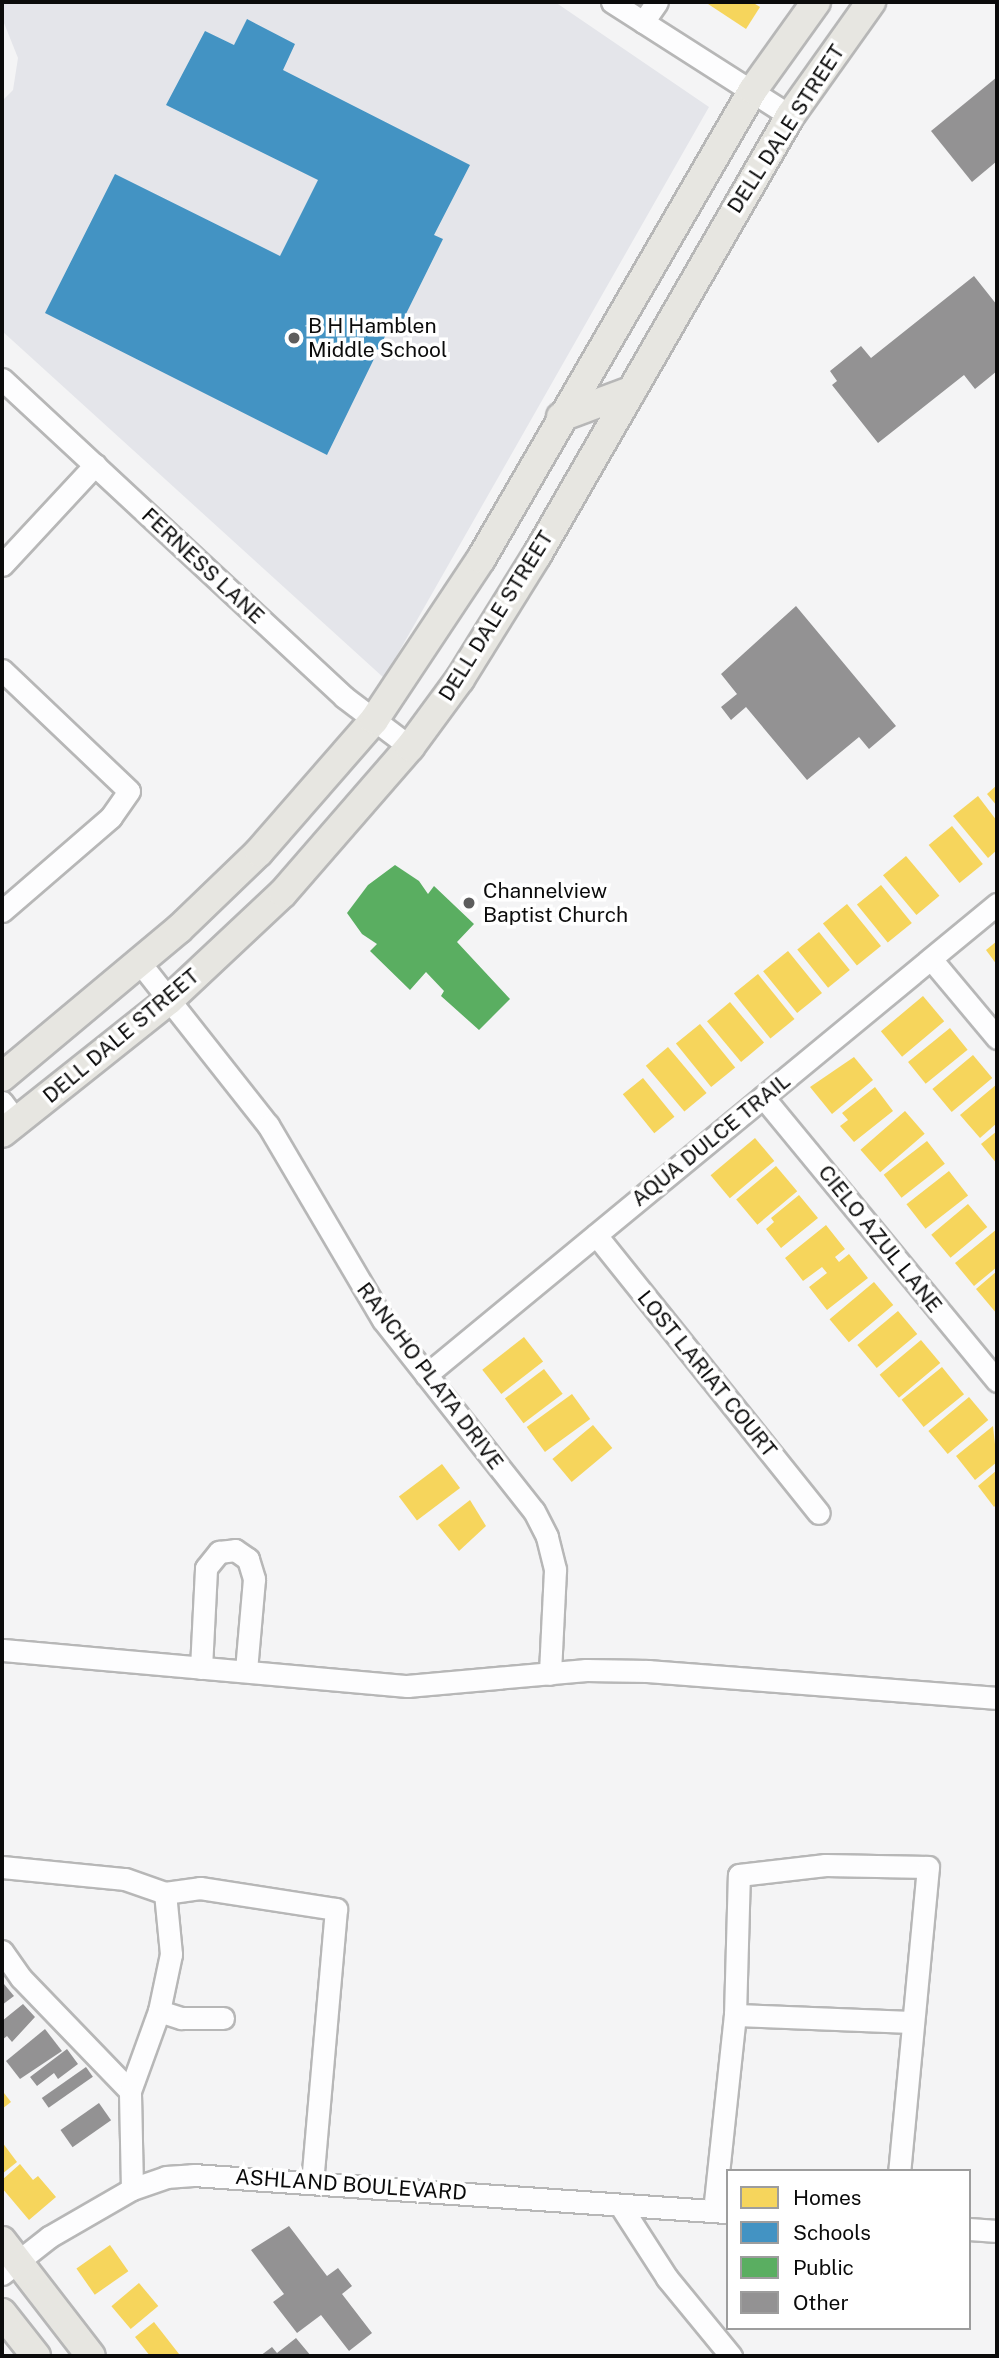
<!DOCTYPE html>
<style>
body{margin:0}
#map{position:relative;width:999px;height:2358px;overflow:hidden;background:#f4f4f5;font-family:"Public Sans",sans-serif}
div>[style]{position:absolute}
[style*='--x']{left:calc(var(--x)*1px);top:calc(var(--y)*1px);width:calc(var(--w)*1px);rotate:calc(var(--a)*1deg)}
.built>*{inset:0;background:#e4e5ea}
.homes>*{inset:0;background:#f6d55c;transform-origin:0 0}
.schools>*{inset:0;background:#4393c3}
.public>*{inset:0;background:#5aae61}
.building>*{inset:0;background:#939293;transform-origin:0 0}
.roads{filter:drop-shadow(2px 0 #b7b7b7) drop-shadow(-2px 0 #b7b7b7) drop-shadow(0 2px #b7b7b7) drop-shadow(0 -2px #b7b7b7)}
.minor>*{height:21px;margin:-10.5px;padding:0 10.5px;transform-origin:10.5px;border-radius:10.5px;background:#fdfdfe}
.major>*{height:28px;margin:-14px;padding:0 14px;transform-origin:14px;border-radius:14px;background:#e7e6e1}
.dots>*{width:19px;height:19px;translate:-50% -50%;box-sizing:border-box;border:4px solid #fff;border-radius:50%}
span{translate:-50% -50%;white-space:nowrap;text-align:center;line-height:1.15;-webkit-text-stroke:7px #fff;paint-order:stroke}
.street-label{font-size:21px;color:#0b0b0b}
.poi-label{font-size:21px;color:#0b0b0b}
.left{translate:0 -50%;text-align:left}
.frame{position:absolute;inset:0;border:4px solid #0b0b0b;pointer-events:none}
.legend{position:absolute;left:726px;top:2169px;width:245px;height:161px;box-sizing:border-box;background:#fff;border:2px solid #9d9d9d;margin:0;padding:9px 12px;list-style:none;font-size:21px;color:#0b0b0b}
.legend li{display:flex;align-items:center;gap:14px;height:35px}
.legend b{width:35px;border:2px solid #9d9d9d}
</style>
<div id="map">
<div class="built">
<i style="clip-path:polygon(2px 2px,555px 2px,709px 107px,384px 678px,2px 331px,2px 101px,13px 90px,18px 58px,2px 18px)"></i>
</div>
<div class="homes">
<i style="clip-path:polygon(705px 2px,752px 2px,760px 7px,746px 29px)"></i>
<i style="clip-path:polygon(997px 785px,997px 806px,987px 794px)"></i>
<i style="clip-path:polygon(978px 796px,997px 821px,997px 850px,988px 858px,953px 816px)"></i>
<i style="left:952px;top:826px;width:49px;height:30px;rotate:51deg"></i>
<i style="left:906px;top:856px;width:52px;height:30px;rotate:50deg"></i>
<i style="left:881px;top:885px;width:49px;height:31px;rotate:51deg"></i>
<i style="left:847px;top:904px;width:54px;height:31px;rotate:51deg"></i>
<i style="left:819px;top:932px;width:49px;height:28px;rotate:51deg"></i>
<i style="clip-path:polygon(997px 941px,997px 965px,986px 950px)"></i>
<i style="left:788px;top:951px;width:54px;height:32px;rotate:51deg"></i>
<i style="left:758px;top:974px;width:58px;height:31px;rotate:51deg"></i>
<i style="left:923px;top:996px;width:33px;height:55px;rotate:50deg"></i>
<i style="left:730px;top:1002px;width:53px;height:30px;rotate:50deg"></i>
<i style="left:700px;top:1024px;width:56px;height:31px;rotate:51deg"></i>
<i style="left:950px;top:1028px;width:28px;height:54px;rotate:51deg"></i>
<i style="left:668px;top:1047px;width:60px;height:29px;rotate:50deg"></i>
<i style="left:973px;top:1055px;width:30px;height:53px;rotate:50deg"></i>
<i style="clip-path:polygon(854px 1057px,873px 1080px,832px 1114px,810px 1087px)"></i>
<i style="left:643px;top:1078px;width:50px;height:26px;rotate:51deg"></i>
<i style="clip-path:polygon(997px 1084px,997px 1123px,980px 1138px,960px 1115px)"></i>
<i style="clip-path:polygon(875px 1087px,893px 1111px,854px 1142px,840px 1126px,848px 1120px,842px 1113px)"></i>
<i style="left:905px;top:1111px;width:30px;height:59px;rotate:49deg"></i>
<i style="clip-path:polygon(997px 1131px,997px 1164px,981px 1144px)"></i>
<i style="left:755px;top:1138px;width:30px;height:58px;rotate:50deg"></i>
<i style="left:927px;top:1141px;width:29px;height:55px;rotate:52deg"></i>
<i style="left:776px;top:1166px;width:33px;height:52px;rotate:50deg"></i>
<i style="left:949px;top:1171px;width:31px;height:54px;rotate:52deg"></i>
<i style="clip-path:polygon(799px 1195px,818px 1218px,781px 1248px,766px 1229px,774px 1222px,771px 1218px)"></i>
<i style="left:968px;top:1204px;width:30px;height:48px;rotate:50deg"></i>
<i style="clip-path:polygon(826px 1225px,845px 1249px,835px 1257px,839px 1262px,849px 1254px,868px 1278px,827px 1310px,809px 1287px,827px 1273px,822px 1267px,803px 1281px,785px 1258px)"></i>
<i style="clip-path:polygon(997px 1229px,997px 1267px,974px 1286px,955px 1263px)"></i>
<i style="clip-path:polygon(997px 1271px,997px 1314px,976px 1289px)"></i>
<i style="left:874px;top:1282px;width:30px;height:58px;rotate:50deg"></i>
<i style="left:898px;top:1311px;width:30px;height:53px;rotate:50deg"></i>
<i style="left:524px;top:1337px;width:31px;height:53px;rotate:52deg"></i>
<i style="left:921px;top:1340px;width:30px;height:54px;rotate:50deg"></i>
<i style="left:942px;top:1367px;width:35px;height:52px;rotate:51deg"></i>
<i style="left:544px;top:1369px;width:31px;height:49px;rotate:53deg"></i>
<i style="left:572px;top:1394px;width:31px;height:56px;rotate:54deg"></i>
<i style="left:969px;top:1397px;width:30px;height:53px;rotate:50deg"></i>
<i style="left:593px;top:1425px;width:30px;height:53px;rotate:50deg"></i>
<i style="clip-path:polygon(993px 1426px,997px 1462px,975px 1480px,956px 1456px)"></i>
<i style="left:442px;top:1464px;width:30px;height:54px;rotate:53deg"></i>
<i style="clip-path:polygon(997px 1470px,997px 1504px,994px 1507px,978px 1486px)"></i>
<i style="clip-path:polygon(470px 1500px,486px 1526px,459px 1551px,438px 1525px)"></i>
<i style="clip-path:polygon(4px 2093px,11px 2102px,2px 2109px,2px 2095px)"></i>
<i style="clip-path:polygon(2px 2142px,17px 2162px,2px 2174px)"></i>
<i style="clip-path:polygon(20px 2164px,33px 2180px,38px 2176px,56px 2197px,29px 2220px,2px 2188px,2px 2180px)"></i>
<i style="left:110px;top:2245px;width:32px;height:41px;rotate:55deg"></i>
<i style="left:139px;top:2283px;width:30px;height:36px;rotate:50deg"></i>
<i style="clip-path:polygon(154px 2322px,179px 2354px,176px 2356px,150px 2356px,135px 2337px)"></i>
</div>
<div class="schools">
<i style="clip-path:polygon(247px 19px,295px 44px,283px 70px,470px 165px,434px 235px,443px 239px,402px 322px,394px 318px,327px 455px,45px 313px,115px 174px,280px 256px,318px 180px,166px 105px,205px 31px,234px 45px)"></i>
</div>
<div class="public">
<i style="clip-path:polygon(395px 865px,419px 881px,428px 894px,434px 886px,474px 924px,457px 942px,510px 999px,479px 1030px,441px 996px,444px 991px,426px 972px,410px 990px,370px 951px,377px 944px,362px 934px,347px 913px,368px 885px)"></i>
</div>
<div class="building">
<i style="clip-path:polygon(997px 77px,997px 161px,972px 182px,931px 131px)"></i>
<i style="clip-path:polygon(974px 276px,997px 305px,997px 371px,975px 389px,964px 375px,878px 443px,832px 385px,837px 381px,830px 371px,861px 346px,871px 358px)"></i>
<i style="clip-path:polygon(796px 606px,896px 726px,869px 749px,859px 737px,807px 780px,746px 707px,731px 720px,721px 707px,737px 694px,721px 674px)"></i>
<i style="clip-path:polygon(4px 1984px,14px 1996px,2px 2005px,2px 1986px)"></i>
<i style="clip-path:polygon(23px 2004px,35px 2017px,12px 2042px,7px 2036px,2px 2040px,2px 2021px)"></i>
<i style="clip-path:polygon(45px 2029px,62px 2051px,20px 2079px,6px 2061px)"></i>
<i style="clip-path:polygon(67px 2049px,78px 2064px,58px 2079px,54px 2073px,37px 2086px,30px 2077px)"></i>
<i style="left:86px;top:2067px;width:12px;height:54px;rotate:55deg"></i>
<i style="left:99px;top:2103px;width:21px;height:47px;rotate:55deg"></i>
<i style="clip-path:polygon(289px 2226px,327px 2276px,338px 2268px,352px 2286px,342px 2294px,372px 2333px,349px 2351px,321px 2315px,297px 2333px,273px 2302px,284px 2294px,251px 2250px)"></i>
<i style="clip-path:polygon(296px 2338px,311px 2356px,260px 2356px,272px 2347px,277px 2353px)"></i>
</div>
<div class="roads">
<div class="minor">
<i style="--x:612;--y:2;--w:211;--a:32.6"></i>
<i style="--x:643;--y:22;--w:24;--a:-55"></i>
<i style="--x:2;--y:379;--w:467;--a:42.9"></i>
<i style="--x:344;--y:697;--w:83;--a:37.1"></i>
<i style="--x:2;--y:565;--w:137;--a:-47.1"></i>
<i style="--x:2;--y:670;--w:175;--a:43.6"></i>
<i style="--x:129;--y:791;--w:32;--a:125"></i>
<i style="--x:111;--y:817;--w:144;--a:139.2"></i>
<i style="--x:931;--y:959;--w:103;--a:50.1"></i>
<i style="--x:140;--y:963;--w:206;--a:51.7"></i>
<i style="--x:268;--y:1125;--w:226;--a:59.5"></i>
<i style="--x:383;--y:1320;--w:243;--a:51.7"></i>
<i style="--x:534;--y:1511;--w:29;--a:63"></i>
<i style="--x:547;--y:1537;--w:34;--a:76"></i>
<i style="--x:555;--y:1570;--w:104;--a:92.8"></i>
<i style="--x:763;--y:1097;--w:368;--a:50.5"></i>
<i style="--x:2;--y:1102;--w:25;--a:53"></i>
<i style="--x:596;--y:1235;--w:356;--a:51.3"></i>
<i style="--x:426;--y:1375;--w:740;--a:-39.52"></i>
<i style="--x:3;--y:1650;--w:406;--a:5.1"></i>
<i style="--x:407;--y:1686;--w:180;--a:-5.1"></i>
<i style="--x:586;--y:1670;--w:62;--a:0.9"></i>
<i style="--x:648;--y:1671;--w:350;--a:4.4"></i>
<i style="--x:201;--y:1668;--w:100;--a:-87.1"></i>
<i style="--x:206;--y:1568;--w:21;--a:-51"></i>
<i style="--x:219;--y:1552;--w:16;--a:-7"></i>
<i style="--x:235;--y:1550;--w:16;--a:35"></i>
<i style="--x:248;--y:1559;--w:21;--a:73"></i>
<i style="--x:254;--y:1579;--w:92;--a:95"></i>
<i style="--x:2;--y:1867;--w:124;--a:5.6"></i>
<i style="--x:125;--y:1879;--w:42;--a:19.3"></i>
<i style="--x:165;--y:1893;--w:35;--a:-8"></i>
<i style="--x:200;--y:1888;--w:138;--a:8.8"></i>
<i style="--x:336;--y:1909;--w:275;--a:95"></i>
<i style="--x:2;--y:1951;--w:33;--a:55"></i>
<i style="--x:21;--y:1978;--w:157;--a:46"></i>
<i style="--x:159;--y:2011;--w:23;--a:18"></i>
<i style="--x:181;--y:2018;--w:42;--a:0"></i>
<i style="--x:735;--y:2015;--w:178;--a:2.3"></i>
<i style="--x:132;--y:2189;--w:98;--a:-91.2"></i>
<i style="--x:130;--y:2091;--w:85;--a:-70.1"></i>
<i style="--x:159;--y:2011;--w:58;--a:-78.1"></i>
<i style="--x:171;--y:1954;--w:61;--a:-95.6"></i>
<i style="--x:620;--y:2205;--w:87;--a:57.2"></i>
<i style="--x:667;--y:2278;--w:101;--a:50.6"></i>
<i style="--x:714;--y:2211;--w:197;--a:-83.9"></i>
<i style="--x:735;--y:2015;--w:140;--a:-88.4"></i>
<i style="--x:739;--y:1875;--w:87;--a:-6.6"></i>
<i style="--x:825;--y:1865;--w:103;--a:1.1"></i>
<i style="--x:928;--y:1867;--w:305;--a:95.4"></i>
<i style="--x:969;--y:2229;--w:28;--a:4"></i>
<i style="--x:2;--y:2274;--w:60;--a:-38.2"></i>
<i style="--x:49;--y:2237;--w:96;--a:-30"></i>
<i style="--x:132;--y:2189;--w:36;--a:-19"></i>
<i style="--x:166;--y:2177;--w:27;--a:-4"></i>
<i style="--x:193;--y:2175;--w:534;--a:3.97"></i>
</div>
<div class="major">
<i style="--x:561;--y:417;--w:75;--a:-20.4"></i>
<i style="--x:2;--y:1077;--w:231;--a:-39.9"></i>
<i style="--x:179;--y:929;--w:111;--a:-43.9"></i>
<i style="--x:259;--y:852;--w:175;--a:-48.9"></i>
<i style="--x:374;--y:720;--w:193;--a:-56.4"></i>
<i style="--x:481;--y:559;--w:542;--a:-59.89"></i>
<i style="--x:753;--y:90;--w:108;--a:-54.4"></i>
<i style="--x:2;--y:1133;--w:213;--a:-38.5"></i>
<i style="--x:169;--y:1000;--w:156;--a:-43.2"></i>
<i style="--x:283;--y:893;--w:194;--a:-49"></i>
<i style="--x:410;--y:747;--w:84;--a:-53.7"></i>
<i style="--x:460;--y:679;--w:146;--a:-58.2"></i>
<i style="--x:537;--y:555;--w:507;--a:-60.04"></i>
<i style="--x:790;--y:116;--w:140;--a:-54.6"></i>
<i style="--x:2;--y:2241;--w:145;--a:52.3"></i>
<i style="--x:2;--y:2313;--w:55;--a:51.7"></i>
</div>
</div>
<div class="dots">
<i style="left:294px;top:338px;background:#5d5d5d"></i>
<i style="left:469px;top:903px;background:#5d5d5d"></i>
</div>
<div class="street-label">
<span style="left:786px;top:129px;rotate:-57deg">DELL DALE STREET</span>
<span style="left:203px;top:566px;rotate:43deg">FERNESS LANE</span>
<span style="left:496px;top:616px;rotate:-58deg">DELL DALE STREET</span>
<span style="left:121px;top:1036px;rotate:-40deg">DELL DALE STREET</span>
<span style="left:711px;top:1140px;rotate:-39deg">AQUA DULCE TRAIL</span>
<span style="left:880px;top:1239px;rotate:51deg">CIELO AZUL LANE</span>
<span style="left:707px;top:1374px;rotate:51deg">LOST LARIAT COURT</span>
<span style="left:430px;top:1376px;rotate:53deg">RANCHO PLATA DRIVE</span>
<span style="left:351px;top:2185px;rotate:4deg">ASHLAND BOULEVARD</span>
</div>
<div class="poi-label">
<span class="left" style="left:308px;top:338px">B H Hamblen<br>Middle School</span>
<span class="left" style="left:483px;top:903px">Channelview<br>Baptist Church</span>
</div>
<div class="frame"></div>
<ul class="legend">
<li><b style="height:19px;background:#f6d55c"></b>Homes</li>
<li><b style="height:19px;background:#4393c3"></b>Schools</li>
<li><b style="height:19px;background:#5aae61"></b>Public</li>
<li><b style="height:19px;background:#939293"></b>Other</li>
</ul>
</div>
